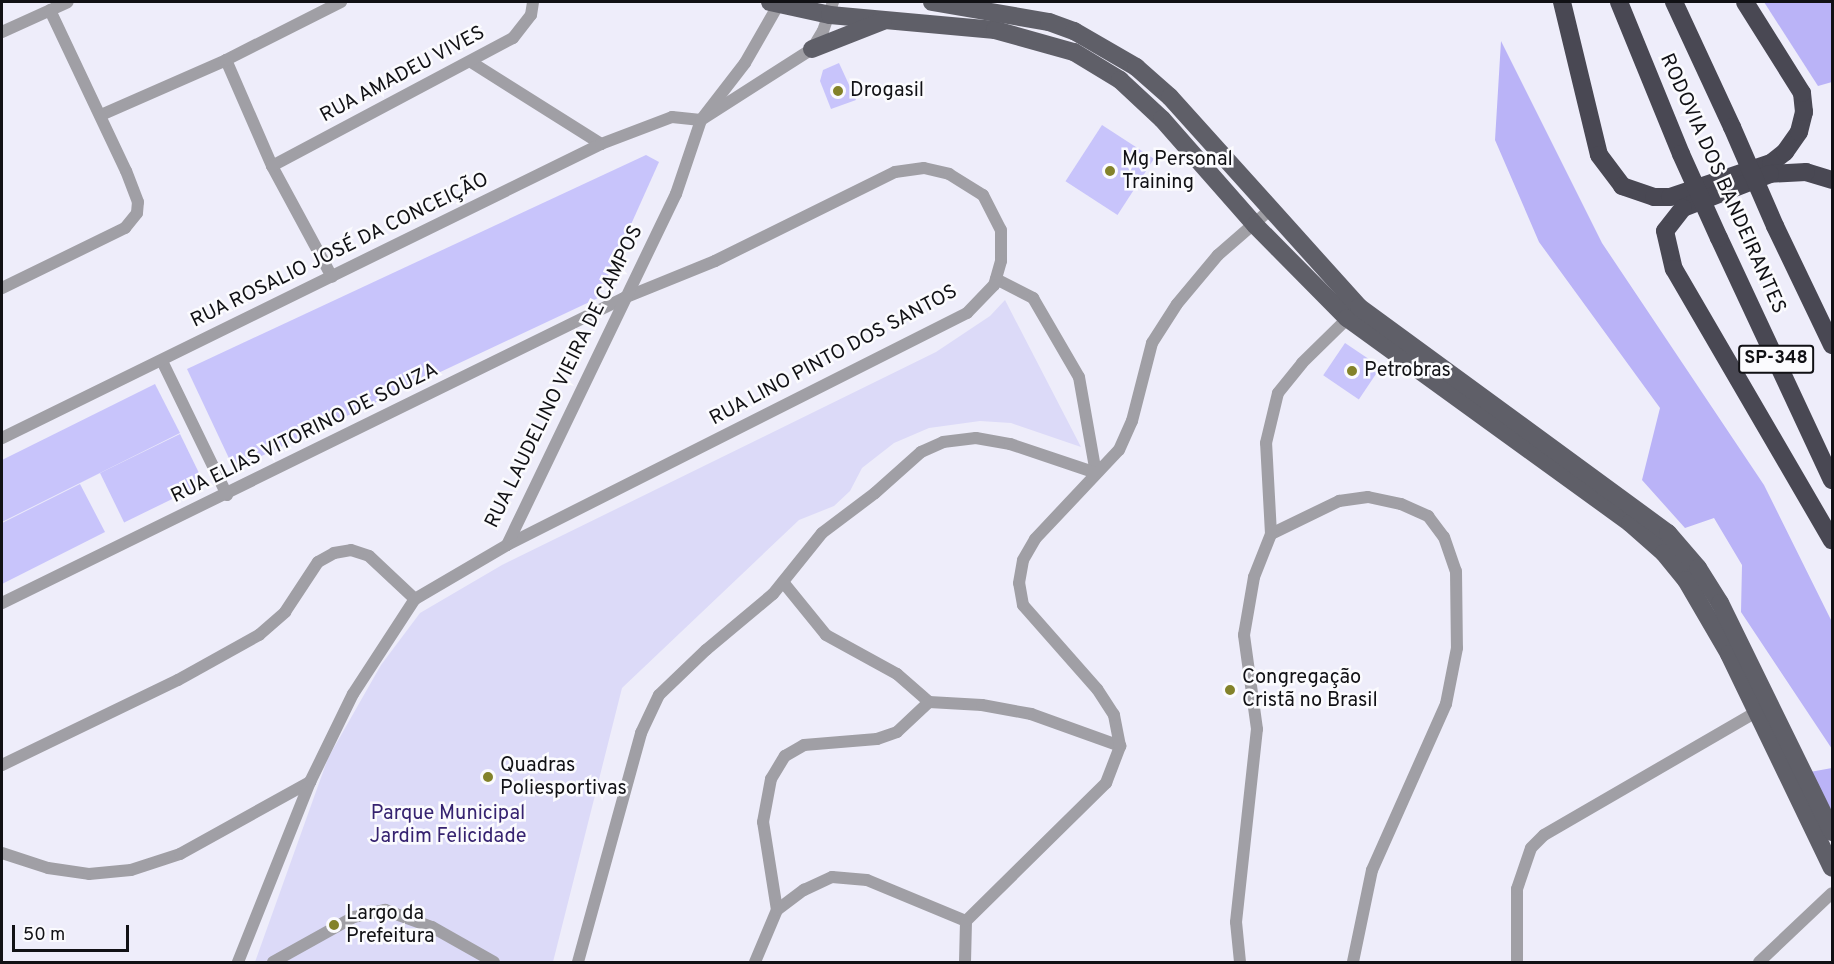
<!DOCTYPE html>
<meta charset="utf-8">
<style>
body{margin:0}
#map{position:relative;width:1834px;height:964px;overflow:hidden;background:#eeedfa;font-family:Overpass,sans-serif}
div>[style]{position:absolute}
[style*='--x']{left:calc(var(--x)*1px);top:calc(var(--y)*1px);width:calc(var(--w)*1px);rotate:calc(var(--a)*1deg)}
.green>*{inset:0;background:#dcdaf8}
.forest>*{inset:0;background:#bab3f7}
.building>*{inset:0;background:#c8c4fb;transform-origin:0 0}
.street>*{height:12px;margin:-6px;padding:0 6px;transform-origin:6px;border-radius:6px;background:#a09fa5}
.primary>*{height:18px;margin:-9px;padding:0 9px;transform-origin:9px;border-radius:9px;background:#5f5f68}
.highway>*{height:18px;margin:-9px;padding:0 9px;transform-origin:9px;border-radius:9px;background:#494853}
.highway-bridge>*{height:18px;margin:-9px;padding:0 9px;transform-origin:9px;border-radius:9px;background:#494853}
.dots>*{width:16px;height:16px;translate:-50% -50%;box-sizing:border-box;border:3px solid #fbfbfe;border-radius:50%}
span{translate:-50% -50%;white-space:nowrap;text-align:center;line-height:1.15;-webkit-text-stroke:5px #fbfbfe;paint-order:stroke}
.shield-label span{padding:2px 4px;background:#fbfbfe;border:2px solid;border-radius:4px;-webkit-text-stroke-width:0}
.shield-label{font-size:18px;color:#111115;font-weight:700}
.street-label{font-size:20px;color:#111115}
.poi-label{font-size:20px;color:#111115}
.left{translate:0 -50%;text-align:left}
.park-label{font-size:20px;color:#362370}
.frame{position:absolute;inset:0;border:3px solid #111115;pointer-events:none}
.scale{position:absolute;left:12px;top:925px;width:117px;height:27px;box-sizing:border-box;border:3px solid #111115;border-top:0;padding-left:8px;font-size:18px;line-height:21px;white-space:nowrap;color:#111115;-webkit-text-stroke:4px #fbfbfe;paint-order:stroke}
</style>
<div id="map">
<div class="green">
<i style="clip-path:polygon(1005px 300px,1081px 447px,1011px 423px,980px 421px,929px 428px,894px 443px,862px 468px,850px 491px,834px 506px,799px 520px,622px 688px,553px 962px,255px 962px,328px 758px,381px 665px,420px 613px,502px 565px,936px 352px,990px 316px)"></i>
</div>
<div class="forest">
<i style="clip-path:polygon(1764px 2px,1832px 2px,1832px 82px,1818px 86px)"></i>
<i style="clip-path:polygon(1501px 41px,1602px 243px,1764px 485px,1832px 622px,1832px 749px,1741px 612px,1742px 565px,1714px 518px,1685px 528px,1642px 480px,1660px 408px,1539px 242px,1495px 140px)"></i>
<i style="clip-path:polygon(1832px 768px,1832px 815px,1810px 772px)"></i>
</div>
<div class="building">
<i style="clip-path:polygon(839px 63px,856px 100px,831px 109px,820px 81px,823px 70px)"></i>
<i style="left:1102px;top:125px;width:62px;height:67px;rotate:33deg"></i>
<i style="clip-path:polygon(646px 155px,659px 162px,598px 298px,234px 469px,187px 369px)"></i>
<i style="left:1345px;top:343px;width:43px;height:39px;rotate:34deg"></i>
<i style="clip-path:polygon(155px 384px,180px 433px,2px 522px,2px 460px)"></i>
<i style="left:180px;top:434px;width:55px;height:89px;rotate:64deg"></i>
<i style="clip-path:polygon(80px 484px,105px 532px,2px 584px,2px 523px)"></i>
</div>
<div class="street">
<i style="--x:2;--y:32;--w:72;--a:-24.4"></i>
<i style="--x:226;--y:60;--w:116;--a:66.5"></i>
<i style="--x:272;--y:166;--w:126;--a:61.6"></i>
<i style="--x:471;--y:62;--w:154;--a:32.2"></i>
<i style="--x:101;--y:115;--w:137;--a:-23.7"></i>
<i style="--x:226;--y:60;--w:129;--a:-26.8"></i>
<i style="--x:272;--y:166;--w:273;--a:-28"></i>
<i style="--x:513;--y:38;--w:29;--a:-52"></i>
<i style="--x:531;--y:15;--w:13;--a:-81"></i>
<i style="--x:996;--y:279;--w:42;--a:27.2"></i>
<i style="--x:1033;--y:298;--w:91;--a:59.8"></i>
<i style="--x:1079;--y:377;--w:97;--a:80"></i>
<i style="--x:2;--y:288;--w:137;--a:-26"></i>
<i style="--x:125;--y:228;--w:19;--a:-51"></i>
<i style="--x:137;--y:213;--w:11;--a:-85"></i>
<i style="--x:138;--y:202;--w:33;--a:-111"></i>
<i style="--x:126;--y:171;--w:178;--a:-115.3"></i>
<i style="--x:162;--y:361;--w:149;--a:64.1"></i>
<i style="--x:2;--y:438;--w:667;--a:-26.14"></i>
<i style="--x:601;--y:144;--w:76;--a:-20.8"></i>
<i style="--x:672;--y:117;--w:29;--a:6"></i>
<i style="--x:701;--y:120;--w:132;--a:-32.6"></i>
<i style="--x:812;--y:49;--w:21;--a:-59"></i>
<i style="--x:823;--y:31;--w:31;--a:-71"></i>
<i style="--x:1271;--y:534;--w:76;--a:-25.9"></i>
<i style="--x:1339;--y:501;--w:29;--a:-8"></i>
<i style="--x:1368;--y:497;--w:34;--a:12"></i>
<i style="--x:1401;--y:504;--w:30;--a:24"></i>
<i style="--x:1428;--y:516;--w:26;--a:53"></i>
<i style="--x:1444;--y:537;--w:36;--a:71"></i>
<i style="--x:1456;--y:571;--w:77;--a:89.3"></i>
<i style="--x:1457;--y:648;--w:57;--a:101.1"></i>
<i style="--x:1446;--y:704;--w:182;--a:114"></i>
<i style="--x:1372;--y:870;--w:94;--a:101.7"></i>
<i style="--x:783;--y:582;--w:68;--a:50.9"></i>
<i style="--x:826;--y:635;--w:81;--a:28.8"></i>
<i style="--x:897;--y:674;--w:43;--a:41.2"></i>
<i style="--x:2;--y:603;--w:693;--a:-26.12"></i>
<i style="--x:624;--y:298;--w:98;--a:-22.1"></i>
<i style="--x:715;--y:261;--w:201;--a:-26.3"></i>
<i style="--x:895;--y:172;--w:29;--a:-8"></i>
<i style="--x:924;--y:168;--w:26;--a:13"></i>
<i style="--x:949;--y:174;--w:40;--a:32"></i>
<i style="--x:983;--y:195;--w:39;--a:63"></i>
<i style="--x:1001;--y:230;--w:31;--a:90"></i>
<i style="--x:1001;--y:261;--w:25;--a:106"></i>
<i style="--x:994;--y:285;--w:39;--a:134"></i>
<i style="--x:967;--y:313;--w:515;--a:153.24"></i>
<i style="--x:929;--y:702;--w:53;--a:3.2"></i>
<i style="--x:982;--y:705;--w:50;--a:10.4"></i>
<i style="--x:1031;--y:714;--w:95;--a:19.8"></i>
<i style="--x:2;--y:765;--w:195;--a:-25.8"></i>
<i style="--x:178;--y:680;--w:93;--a:-29.1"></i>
<i style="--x:259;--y:635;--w:35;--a:-41"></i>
<i style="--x:285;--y:612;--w:60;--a:-56.6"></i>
<i style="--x:318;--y:562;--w:18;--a:-29"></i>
<i style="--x:334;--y:553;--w:17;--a:-10"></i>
<i style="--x:351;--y:550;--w:19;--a:18"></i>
<i style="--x:369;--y:556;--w:63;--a:43.1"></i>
<i style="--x:2;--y:853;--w:48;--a:18.1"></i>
<i style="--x:48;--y:868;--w:41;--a:8.3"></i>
<i style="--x:89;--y:874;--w:42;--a:-5.4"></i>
<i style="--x:131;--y:870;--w:52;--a:-18.1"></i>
<i style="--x:180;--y:854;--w:149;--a:-29"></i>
<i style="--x:777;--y:910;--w:89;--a:-99"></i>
<i style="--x:763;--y:822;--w:44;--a:-79.5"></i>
<i style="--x:771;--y:779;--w:27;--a:-59"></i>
<i style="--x:785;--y:756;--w:22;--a:-30"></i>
<i style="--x:804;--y:745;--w:73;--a:-4.7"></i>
<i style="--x:877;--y:739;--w:21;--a:-19"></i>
<i style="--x:897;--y:732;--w:44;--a:-43.2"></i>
<i style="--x:238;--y:962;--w:194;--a:-68.2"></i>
<i style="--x:310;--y:782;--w:98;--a:-64"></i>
<i style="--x:353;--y:694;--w:113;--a:-56.9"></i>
<i style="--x:415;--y:599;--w:107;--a:-30.4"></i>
<i style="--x:507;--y:545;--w:390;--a:-64.3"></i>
<i style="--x:676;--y:194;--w:78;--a:-71.3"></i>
<i style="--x:701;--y:120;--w:72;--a:-52.3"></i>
<i style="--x:745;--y:63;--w:70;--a:-60.2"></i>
<i style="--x:273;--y:962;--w:93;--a:-29.1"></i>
<i style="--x:354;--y:917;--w:32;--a:-13"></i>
<i style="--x:385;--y:910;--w:50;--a:19.9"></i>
<i style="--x:432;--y:927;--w:71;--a:29.4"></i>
<i style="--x:578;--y:962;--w:238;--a:-74.6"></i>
<i style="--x:641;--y:733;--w:42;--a:-64.7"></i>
<i style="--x:659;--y:695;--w:65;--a:-43.8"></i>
<i style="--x:706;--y:650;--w:87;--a:-39.9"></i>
<i style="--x:773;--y:594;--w:78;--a:-51.2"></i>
<i style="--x:822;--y:533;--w:66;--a:-37"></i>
<i style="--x:875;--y:493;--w:62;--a:-41.7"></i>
<i style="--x:921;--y:452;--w:24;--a:-24"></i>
<i style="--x:943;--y:442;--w:33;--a:-7"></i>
<i style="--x:976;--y:438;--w:35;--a:10"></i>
<i style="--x:1010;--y:444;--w:91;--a:18.6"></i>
<i style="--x:755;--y:962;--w:56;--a:-67.1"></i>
<i style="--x:777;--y:910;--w:34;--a:-37"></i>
<i style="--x:804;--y:890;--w:31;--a:-25"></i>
<i style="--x:832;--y:877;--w:35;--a:5"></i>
<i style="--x:867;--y:880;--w:107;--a:22.5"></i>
<i style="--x:965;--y:962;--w:41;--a:-88.6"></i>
<i style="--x:966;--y:921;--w:197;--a:-44.6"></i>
<i style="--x:1106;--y:783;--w:40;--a:-69"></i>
<i style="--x:1120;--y:746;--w:32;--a:-101"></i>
<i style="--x:1114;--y:715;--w:31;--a:-123"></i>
<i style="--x:1097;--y:689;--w:112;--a:-131.4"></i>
<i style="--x:1023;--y:605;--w:22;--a:-100"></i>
<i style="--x:1019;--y:583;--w:23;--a:-80"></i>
<i style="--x:1023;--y:560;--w:24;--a:-60"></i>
<i style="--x:1035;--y:539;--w:122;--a:-46.7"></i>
<i style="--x:1119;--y:450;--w:32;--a:-66"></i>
<i style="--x:1132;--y:421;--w:81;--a:-75.6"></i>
<i style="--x:1152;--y:343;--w:46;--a:-57.3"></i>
<i style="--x:1177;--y:304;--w:64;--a:-50.1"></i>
<i style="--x:1218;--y:255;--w:70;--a:-41"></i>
<i style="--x:1240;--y:962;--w:40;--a:-95.7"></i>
<i style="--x:1236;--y:922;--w:194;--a:-83.8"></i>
<i style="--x:1257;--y:729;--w:95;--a:-97.9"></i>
<i style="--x:1244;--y:635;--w:59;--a:-80.2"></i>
<i style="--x:1254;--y:577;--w:46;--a:-68.4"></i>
<i style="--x:1271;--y:534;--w:91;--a:-93.1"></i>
<i style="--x:1266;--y:443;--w:51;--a:-76.5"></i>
<i style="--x:1278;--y:393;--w:38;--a:-51"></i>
<i style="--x:1302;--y:363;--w:70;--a:-44.4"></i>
<i style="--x:1517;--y:962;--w:73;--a:-90"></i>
<i style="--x:1517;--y:889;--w:43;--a:-71.1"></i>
<i style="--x:1531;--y:848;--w:18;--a:-45"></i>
<i style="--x:1544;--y:835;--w:253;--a:-30.1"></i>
<i style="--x:1759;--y:962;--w:100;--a:-43.4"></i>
</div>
<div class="primary">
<i style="--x:770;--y:2;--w:61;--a:12.2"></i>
<i style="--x:830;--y:15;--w:166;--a:5.2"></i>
<i style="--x:995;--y:30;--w:82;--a:15.6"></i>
<i style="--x:1074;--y:52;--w:54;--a:31.3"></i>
<i style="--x:1120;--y:80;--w:57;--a:42.9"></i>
<i style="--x:1162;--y:119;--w:141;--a:48.7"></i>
<i style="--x:1255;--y:225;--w:131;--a:45.3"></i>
<i style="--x:1347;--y:318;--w:349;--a:35.9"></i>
<i style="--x:1630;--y:523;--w:45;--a:41.4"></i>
<i style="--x:1664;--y:553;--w:35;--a:51"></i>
<i style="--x:1686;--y:580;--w:86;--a:59.8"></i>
<i style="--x:1729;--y:654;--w:237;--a:64.3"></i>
<i style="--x:932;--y:2;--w:119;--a:9.7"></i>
<i style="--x:1049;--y:22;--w:27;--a:20"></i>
<i style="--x:1074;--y:31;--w:72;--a:30.1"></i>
<i style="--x:1136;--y:67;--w:45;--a:41.4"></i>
<i style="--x:1170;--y:97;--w:283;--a:48"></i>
<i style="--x:1359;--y:307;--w:383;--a:36.2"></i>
<i style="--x:1668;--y:533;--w:46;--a:49.4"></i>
<i style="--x:1698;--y:568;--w:41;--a:57.8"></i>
<i style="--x:1720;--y:603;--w:255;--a:63.9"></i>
<i style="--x:812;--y:49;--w:76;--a:-21.5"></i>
</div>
<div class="highway">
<i style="--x:1562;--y:2;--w:157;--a:76.4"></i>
<i style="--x:1599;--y:155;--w:39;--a:53"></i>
<i style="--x:1622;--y:186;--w:34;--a:19"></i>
<i style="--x:1654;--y:197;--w:16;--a:0"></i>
<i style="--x:1670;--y:197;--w:107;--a:-18.6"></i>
<i style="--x:1771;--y:163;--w:18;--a:-38"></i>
<i style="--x:1785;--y:152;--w:24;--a:-55"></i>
<i style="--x:1799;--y:132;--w:21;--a:-76"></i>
<i style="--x:1804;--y:112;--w:19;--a:-96"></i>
<i style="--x:1802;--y:93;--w:107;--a:-122.1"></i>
<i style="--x:1619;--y:2;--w:164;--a:67.8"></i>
<i style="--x:1674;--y:2;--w:138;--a:65.1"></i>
<i style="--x:1832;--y:180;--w:27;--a:-163"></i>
<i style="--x:1806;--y:172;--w:36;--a:177"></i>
<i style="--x:1770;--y:174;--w:93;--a:158.7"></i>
<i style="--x:1683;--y:208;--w:29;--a:128"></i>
<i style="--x:1665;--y:231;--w:39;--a:77"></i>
<i style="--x:1674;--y:269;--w:314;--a:59.8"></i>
<i style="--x:1775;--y:226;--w:132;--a:64.4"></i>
<i style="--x:1719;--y:238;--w:267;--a:65"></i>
</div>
<div class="highway-bridge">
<i style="--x:1732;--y:127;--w:108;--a:66.5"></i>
<i style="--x:1681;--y:154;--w:92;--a:65.7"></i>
</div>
<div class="dots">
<i style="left:838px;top:91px;background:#83822a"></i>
<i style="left:1110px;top:171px;background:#83822a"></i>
<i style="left:1352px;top:371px;background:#83822a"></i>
<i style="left:1230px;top:690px;background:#83822a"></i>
<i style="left:488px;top:777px;background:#83822a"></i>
<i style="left:334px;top:925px;background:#83822a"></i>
</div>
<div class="shield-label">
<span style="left:1776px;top:359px">SP-348</span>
</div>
<div class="street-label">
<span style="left:403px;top:75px;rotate:-28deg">RUA AMADEU VIVES</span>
<span style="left:1722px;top:184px;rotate:66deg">RODOVIA DOS BANDEIRANTES</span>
<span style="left:340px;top:251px;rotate:-26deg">RUA ROSALIO JOSÉ DA CONCEIÇÃO</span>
<span style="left:834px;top:356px;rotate:-28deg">RUA LINO PINTO DOS SANTOS</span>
<span style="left:565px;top:377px;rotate:-64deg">RUA LAUDELINO VIEIRA DE CAMPOS</span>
<span style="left:305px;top:434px;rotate:-26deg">RUA ELIAS VITORINO DE SOUZA</span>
</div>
<div class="poi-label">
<span class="left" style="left:850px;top:91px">Drogasil</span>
<span class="left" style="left:1122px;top:172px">Mg Personal<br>Training</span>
<span class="left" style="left:1364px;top:371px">Petrobras</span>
<span class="left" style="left:1242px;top:690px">Congregação<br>Cristã no Brasil</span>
<span class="left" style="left:500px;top:778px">Quadras<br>Poliesportivas</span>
<span class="left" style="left:346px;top:926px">Largo da<br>Prefeitura</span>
</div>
<div class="park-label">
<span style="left:448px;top:826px">Parque Municipal<br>Jardim Felicidade</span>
</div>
<div class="frame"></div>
<div class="scale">50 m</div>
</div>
